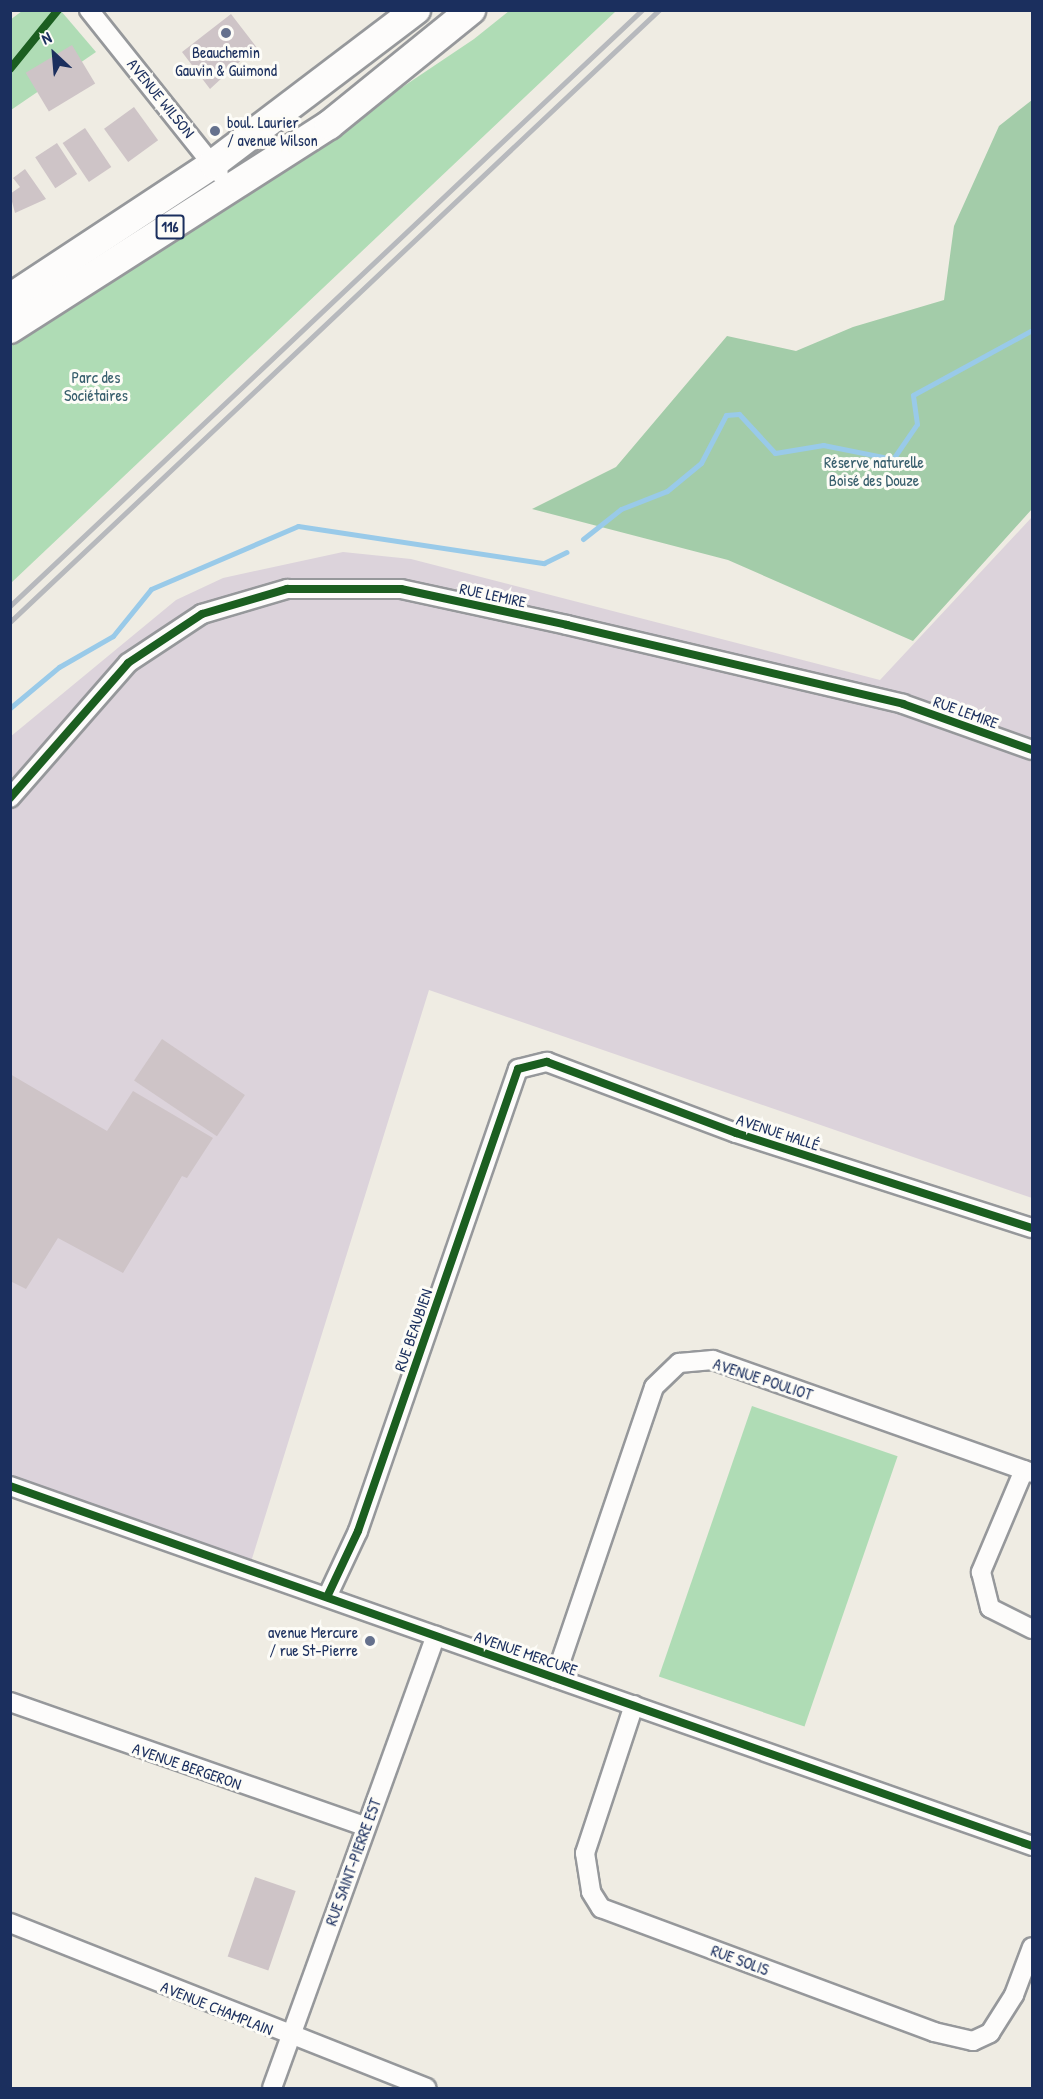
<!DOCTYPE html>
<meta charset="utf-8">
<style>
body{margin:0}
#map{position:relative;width:1043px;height:2099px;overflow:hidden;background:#efece3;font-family:"Patrick Hand",sans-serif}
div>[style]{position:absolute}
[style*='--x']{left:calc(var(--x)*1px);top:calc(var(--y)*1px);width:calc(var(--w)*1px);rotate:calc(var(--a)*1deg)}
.industrial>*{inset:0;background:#dcd3db}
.green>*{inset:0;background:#afdcb5;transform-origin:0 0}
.forest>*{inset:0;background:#a3cca9}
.stream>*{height:5px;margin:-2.5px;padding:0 2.5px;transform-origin:2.5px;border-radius:2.5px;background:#99cae9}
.building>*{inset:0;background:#cec4c7;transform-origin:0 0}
.roads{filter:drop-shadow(2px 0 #96989b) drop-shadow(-2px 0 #96989b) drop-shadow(0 2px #96989b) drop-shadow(0 -2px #96989b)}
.street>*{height:18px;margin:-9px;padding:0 9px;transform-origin:9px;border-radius:9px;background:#fdfcfb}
.primary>*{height:28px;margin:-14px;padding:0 14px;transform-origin:14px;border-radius:14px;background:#fdfcfb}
.rail>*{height:4.5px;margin:-2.25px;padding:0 2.25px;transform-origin:2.25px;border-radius:2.25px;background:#b7b9bd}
.cycleway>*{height:8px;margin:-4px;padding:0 4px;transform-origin:4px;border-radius:4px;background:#1b5e20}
.dots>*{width:16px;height:16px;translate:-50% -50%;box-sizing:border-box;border:3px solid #fdfcf7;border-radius:50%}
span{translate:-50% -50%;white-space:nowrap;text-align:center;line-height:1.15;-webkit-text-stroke:6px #fdfcf7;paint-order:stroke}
.shield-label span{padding:2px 4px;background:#fdfcf7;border:2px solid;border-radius:4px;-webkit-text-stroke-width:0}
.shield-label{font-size:15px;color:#1b2f5e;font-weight:700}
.poi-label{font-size:16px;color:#1b2f5e}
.left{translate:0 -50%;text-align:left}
.right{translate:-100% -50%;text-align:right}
.street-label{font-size:16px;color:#1b2f5e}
.park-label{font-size:16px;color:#385f6d}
.frame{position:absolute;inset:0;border:12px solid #1b2f5e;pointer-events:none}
.north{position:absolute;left:24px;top:24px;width:60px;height:60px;-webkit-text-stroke:4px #fdfcf7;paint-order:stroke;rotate:334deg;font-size:16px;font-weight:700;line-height:24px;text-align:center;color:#1b2f5e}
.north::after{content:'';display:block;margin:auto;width:21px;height:27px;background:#1b2f5e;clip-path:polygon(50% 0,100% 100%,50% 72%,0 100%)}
</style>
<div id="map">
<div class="industrial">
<i style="clip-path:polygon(1032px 517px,1032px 1198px,429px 990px,250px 1565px,11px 1481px,10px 737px,176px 600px,223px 578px,343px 552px,411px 559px,880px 680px)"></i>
</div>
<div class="green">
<i style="clip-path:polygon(22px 11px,61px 11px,96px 52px,11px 110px,10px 20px)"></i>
<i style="clip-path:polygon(509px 11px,616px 11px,11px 583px,11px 343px,52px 314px,100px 290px,474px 39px)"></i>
<i style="left:752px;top:1406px;width:154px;height:286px;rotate:19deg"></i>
</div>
<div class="forest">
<i style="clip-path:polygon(1032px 100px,1032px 509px,913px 641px,728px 560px,532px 509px,616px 467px,727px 336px,796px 351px,853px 327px,944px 300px,954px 226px,999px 126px)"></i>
</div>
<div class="stream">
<i style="--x:583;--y:539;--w:48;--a:-38.3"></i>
<i style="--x:621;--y:509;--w:49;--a:-21.4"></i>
<i style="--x:667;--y:491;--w:44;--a:-39.5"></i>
<i style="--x:701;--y:463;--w:54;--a:-62.5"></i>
<i style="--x:726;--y:415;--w:13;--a:-4"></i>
<i style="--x:739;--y:414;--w:53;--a:47.3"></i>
<i style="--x:775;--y:453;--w:49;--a:-9.5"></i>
<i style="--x:823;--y:445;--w:71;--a:11.3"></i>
<i style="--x:893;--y:459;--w:42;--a:-55.6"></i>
<i style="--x:917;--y:424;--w:29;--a:-98"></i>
<i style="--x:913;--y:395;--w:136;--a:-28.6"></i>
<i style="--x:10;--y:708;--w:64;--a:-39.9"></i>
<i style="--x:59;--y:667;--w:62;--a:-29.9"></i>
<i style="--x:113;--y:636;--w:60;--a:-51"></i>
<i style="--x:151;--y:589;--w:160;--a:-23.2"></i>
<i style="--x:298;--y:526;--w:249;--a:8.6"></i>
<i style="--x:544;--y:563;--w:25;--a:-26"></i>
</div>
<div class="building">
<i style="clip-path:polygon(231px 14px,261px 53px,252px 59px,248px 54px,210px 89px,182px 52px)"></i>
<i style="left:72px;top:45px;width:45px;height:54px;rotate:59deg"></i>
<i style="left:134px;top:107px;width:41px;height:37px;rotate:54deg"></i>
<i style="left:85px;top:128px;width:47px;height:27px;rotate:56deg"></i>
<i style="left:57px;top:143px;width:37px;height:26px;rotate:57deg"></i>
<i style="clip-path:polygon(25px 169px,46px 199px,15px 213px,10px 194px,20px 187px,13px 178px)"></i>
<i style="left:162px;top:1039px;width:100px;height:50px;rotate:34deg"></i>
<i style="clip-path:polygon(10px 1074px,107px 1131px,133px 1091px,213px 1138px,187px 1178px,182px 1176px,123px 1273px,58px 1238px,26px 1289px,10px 1281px)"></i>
<i style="left:255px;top:1877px;width:43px;height:84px;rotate:19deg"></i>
</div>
<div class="roads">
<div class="street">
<i style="--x:89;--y:10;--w:208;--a:51.4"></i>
<i style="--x:10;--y:798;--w:179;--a:-48.8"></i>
<i style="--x:128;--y:663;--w:89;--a:-33.5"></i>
<i style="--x:202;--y:614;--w:89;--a:-16.4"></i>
<i style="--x:287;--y:589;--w:114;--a:0"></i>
<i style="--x:401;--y:589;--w:170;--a:12.2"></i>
<i style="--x:567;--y:625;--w:345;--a:13.2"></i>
<i style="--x:903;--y:704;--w:137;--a:19.6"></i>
<i style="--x:1024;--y:1470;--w:111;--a:112.9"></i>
<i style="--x:981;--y:1572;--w:37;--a:76"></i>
<i style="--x:990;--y:1608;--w:47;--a:26.6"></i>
<i style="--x:10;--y:1486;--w:1084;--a:19.4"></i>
<i style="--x:327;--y:1597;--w:73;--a:-64.8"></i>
<i style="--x:358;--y:1531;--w:489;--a:-70.9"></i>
<i style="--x:518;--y:1069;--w:30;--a:-14"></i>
<i style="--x:547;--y:1062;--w:202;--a:20.6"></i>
<i style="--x:736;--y:1133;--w:311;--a:17.8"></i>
<i style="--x:555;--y:1678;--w:307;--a:-71.2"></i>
<i style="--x:654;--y:1387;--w:35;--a:-44"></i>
<i style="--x:679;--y:1363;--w:34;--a:-5"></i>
<i style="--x:713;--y:1360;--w:338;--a:19.5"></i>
<i style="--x:10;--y:1702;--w:376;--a:19.3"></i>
<i style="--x:634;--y:1705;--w:156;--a:108.3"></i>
<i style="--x:585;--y:1853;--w:39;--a:81"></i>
<i style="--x:591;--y:1892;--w:19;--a:58"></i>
<i style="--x:601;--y:1908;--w:355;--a:20.4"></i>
<i style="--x:934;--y:2032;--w:40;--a:13"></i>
<i style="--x:973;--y:2041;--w:19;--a:-25"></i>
<i style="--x:990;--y:2033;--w:45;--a:-57.7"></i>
<i style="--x:1014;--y:1995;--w:51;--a:-69.4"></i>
<i style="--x:10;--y:1923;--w:448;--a:21.6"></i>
<i style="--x:272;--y:2088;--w:481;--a:-70.1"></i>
</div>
<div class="primary">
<i style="--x:10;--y:298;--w:243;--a:-33.4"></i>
<i style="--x:213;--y:164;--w:255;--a:-37.2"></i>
<i style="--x:10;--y:329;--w:379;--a:-32.6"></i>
<i style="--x:329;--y:125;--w:183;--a:-39"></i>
</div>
</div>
<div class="rail">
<i style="--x:10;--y:606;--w:869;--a:-43.32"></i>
<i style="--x:10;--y:622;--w:892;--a:-43.32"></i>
</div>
<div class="cycleway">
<i style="--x:10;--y:69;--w:76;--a:-50.9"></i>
<i style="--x:10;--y:798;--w:179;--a:-48.8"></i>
<i style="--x:128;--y:663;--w:89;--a:-33.5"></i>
<i style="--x:202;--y:614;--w:89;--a:-16.4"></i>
<i style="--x:287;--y:589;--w:114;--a:0"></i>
<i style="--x:401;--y:589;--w:170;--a:12.2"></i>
<i style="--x:567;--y:625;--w:345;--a:13.2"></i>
<i style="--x:903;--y:704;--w:137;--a:19.6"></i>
<i style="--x:10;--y:1486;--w:1084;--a:19.4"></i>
<i style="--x:327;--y:1597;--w:73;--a:-64.8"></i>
<i style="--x:358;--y:1531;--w:489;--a:-70.9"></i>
<i style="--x:518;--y:1069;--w:30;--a:-14"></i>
<i style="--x:547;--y:1062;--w:202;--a:20.6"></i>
<i style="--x:736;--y:1133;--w:311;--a:17.8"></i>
</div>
<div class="dots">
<i style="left:226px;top:33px;background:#65718d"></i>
<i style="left:215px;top:131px;background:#65718d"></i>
<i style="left:370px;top:1641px;background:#65718d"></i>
</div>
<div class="shield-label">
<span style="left:170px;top:227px">116</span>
</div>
<div class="poi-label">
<span style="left:226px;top:61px">Beauchemin<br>Gauvin &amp; Guimond</span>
<span class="left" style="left:227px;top:131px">boul. Laurier<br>/ avenue Wilson</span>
<span class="right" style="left:358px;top:1641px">avenue Mercure<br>/ rue St-Pierre</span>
</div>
<div class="street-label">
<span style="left:161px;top:98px;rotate:51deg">AVENUE WILSON</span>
<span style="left:493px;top:595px;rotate:12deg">RUE LEMIRE</span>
<span style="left:966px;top:712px;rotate:20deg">RUE LEMIRE</span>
<span style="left:778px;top:1132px;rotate:18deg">AVENUE HALLÉ</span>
<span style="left:413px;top:1330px;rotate:-71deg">RUE BEAUBIEN</span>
<span style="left:763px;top:1379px;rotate:18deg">AVENUE POULIOT</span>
<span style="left:526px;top:1653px;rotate:19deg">AVENUE MERCURE</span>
<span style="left:187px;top:1766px;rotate:19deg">AVENUE BERGERON</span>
<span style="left:353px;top:1862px;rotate:-70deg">RUE SAINT-PIERRE EST</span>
<span style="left:740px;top:1960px;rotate:20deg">RUE SOLIS</span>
<span style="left:217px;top:2008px;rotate:22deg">AVENUE CHAMPLAIN</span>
</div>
<div class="park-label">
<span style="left:96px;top:386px">Parc des<br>Sociétaires</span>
<span style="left:874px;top:471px">Réserve naturelle<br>Boisé des Douze</span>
</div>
<div class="frame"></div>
<div class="north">N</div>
</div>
